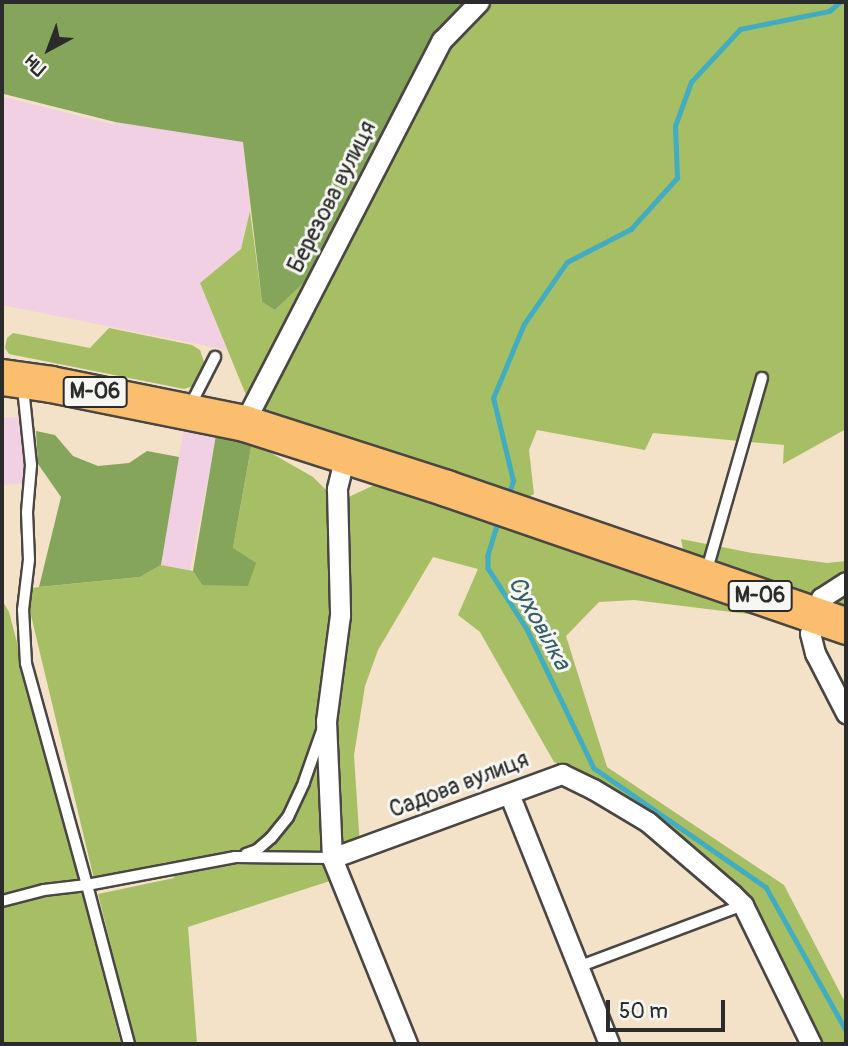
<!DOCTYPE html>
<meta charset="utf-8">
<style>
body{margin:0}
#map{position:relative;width:848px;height:1046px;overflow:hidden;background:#f3e1c8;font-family:Pangolin,sans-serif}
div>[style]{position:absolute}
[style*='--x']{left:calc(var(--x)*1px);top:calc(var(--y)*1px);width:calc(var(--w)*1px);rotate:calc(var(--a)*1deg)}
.built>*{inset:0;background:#f1d0e3;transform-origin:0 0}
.green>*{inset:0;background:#a6be64}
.forest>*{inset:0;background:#84a55a}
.stream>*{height:4.5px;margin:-2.25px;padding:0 2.25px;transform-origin:2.25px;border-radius:2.25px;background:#42acc1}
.roads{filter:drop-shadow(2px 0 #494643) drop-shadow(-2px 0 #494643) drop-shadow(0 2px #494643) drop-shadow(0 -2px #494643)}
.lane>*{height:10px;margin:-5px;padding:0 5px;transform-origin:5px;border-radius:5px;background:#fff}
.street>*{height:19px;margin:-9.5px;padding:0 9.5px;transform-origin:9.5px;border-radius:9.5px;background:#fff}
.highway>*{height:35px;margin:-17.5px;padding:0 17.5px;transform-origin:17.5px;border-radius:17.5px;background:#fabe6e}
span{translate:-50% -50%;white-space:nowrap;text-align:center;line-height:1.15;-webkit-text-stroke:6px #f6f6f2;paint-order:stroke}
.shield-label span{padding:2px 5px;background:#f6f6f2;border:2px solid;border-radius:5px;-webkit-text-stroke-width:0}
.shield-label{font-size:21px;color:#2b2b2b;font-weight:700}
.street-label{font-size:23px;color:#2b2b2b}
.water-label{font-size:24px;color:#345f67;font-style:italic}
.frame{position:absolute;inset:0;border:4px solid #2b2b2b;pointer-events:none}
.north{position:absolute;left:14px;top:14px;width:70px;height:70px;-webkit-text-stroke:5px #f6f6f2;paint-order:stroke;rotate:221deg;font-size:19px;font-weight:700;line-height:28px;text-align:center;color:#2b2b2b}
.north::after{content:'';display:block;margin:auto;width:24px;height:32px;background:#2b2b2b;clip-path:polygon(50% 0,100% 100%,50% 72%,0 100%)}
.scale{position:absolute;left:606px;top:1000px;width:119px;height:32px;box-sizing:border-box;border:4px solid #2b2b2b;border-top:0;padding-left:9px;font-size:21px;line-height:24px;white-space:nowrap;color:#2b2b2b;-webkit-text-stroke:5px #f6f6f2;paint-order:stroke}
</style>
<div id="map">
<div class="built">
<i style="clip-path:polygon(4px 97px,115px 125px,115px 122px,243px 141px,250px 211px,241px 249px,200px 283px,227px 350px,2px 305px,2px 100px)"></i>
<i style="clip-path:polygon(23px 417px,27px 483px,2px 485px,2px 418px)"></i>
<i style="left:184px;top:429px;width:33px;height:138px;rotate:11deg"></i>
</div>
<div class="green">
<i style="clip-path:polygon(468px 2px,846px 2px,846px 429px,783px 464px,784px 445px,653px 433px,645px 450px,537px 430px,529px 450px,534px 494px,521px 501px,253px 412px,200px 283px,241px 249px,250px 211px,262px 302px,275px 310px,327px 261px)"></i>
<i style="clip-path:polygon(109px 328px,192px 345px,200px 350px,206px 368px,196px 385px,184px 389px,9px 354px,5px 348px,7px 338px,13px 333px,90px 348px)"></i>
<i style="clip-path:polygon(252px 442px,313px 477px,338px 502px,385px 480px,788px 619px,634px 600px,599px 602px,566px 636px,607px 767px,784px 885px,846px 1004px,846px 1044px,822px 1044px,753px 902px,739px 888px,574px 771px,554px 762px,480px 632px,458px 615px,478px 569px,433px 557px,378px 650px,365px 686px,354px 755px,360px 847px,321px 856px,330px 881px,188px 927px,197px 1044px,135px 1044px,98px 894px,174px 878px,167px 862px,94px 879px,29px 607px,30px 588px,140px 577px,161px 565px,193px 571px,202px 585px,233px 548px)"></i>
<i style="clip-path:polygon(681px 539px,752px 553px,827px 563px,846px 561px,846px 614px,685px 559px)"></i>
<i style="clip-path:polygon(2px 600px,9px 612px,121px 1044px,2px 1044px)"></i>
</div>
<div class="forest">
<i style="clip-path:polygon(2px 2px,468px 2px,327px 261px,275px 310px,262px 302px,243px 142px,115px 122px,4px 94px,2px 96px)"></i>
<i style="clip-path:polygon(36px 431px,55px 435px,73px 456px,98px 466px,129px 463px,147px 451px,179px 457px,161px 565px,140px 577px,39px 587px,61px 497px,38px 464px)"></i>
<i style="clip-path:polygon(216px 435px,252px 442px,233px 548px,256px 563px,248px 586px,202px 585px,193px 571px)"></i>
</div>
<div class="stream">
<i style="--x:508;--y:495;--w:15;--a:-70"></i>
<i style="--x:513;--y:481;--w:85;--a:-103.5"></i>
<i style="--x:493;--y:398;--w:80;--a:-67.3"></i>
<i style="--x:524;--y:324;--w:75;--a:-55.3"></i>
<i style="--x:567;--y:262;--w:72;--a:-27.3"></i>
<i style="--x:631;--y:229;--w:69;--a:-48"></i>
<i style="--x:677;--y:178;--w:52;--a:-92.2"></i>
<i style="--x:675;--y:126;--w:47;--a:-70"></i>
<i style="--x:691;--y:82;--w:72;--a:-47.2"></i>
<i style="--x:740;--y:29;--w:91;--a:-11.4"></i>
<i style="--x:829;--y:11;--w:14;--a:-39"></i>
<i style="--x:499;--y:519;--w:39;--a:107"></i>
<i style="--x:488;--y:556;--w:12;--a:90"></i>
<i style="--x:488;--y:568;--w:72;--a:57.4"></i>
<i style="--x:527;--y:629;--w:154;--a:64.3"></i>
<i style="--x:594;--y:768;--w:209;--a:34.7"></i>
<i style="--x:766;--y:887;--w:164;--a:60.8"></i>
</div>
<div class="roads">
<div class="lane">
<i style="--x:191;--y:404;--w:53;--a:-62.9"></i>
<i style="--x:706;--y:573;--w:203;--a:-74"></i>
<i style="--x:246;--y:854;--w:12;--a:-20"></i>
<i style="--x:257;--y:850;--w:18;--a:-41"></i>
<i style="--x:271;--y:838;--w:27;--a:-51"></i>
<i style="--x:288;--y:817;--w:38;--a:-65"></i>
<i style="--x:304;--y:782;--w:57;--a:-70.6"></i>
<i style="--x:2;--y:901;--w:43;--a:-14.7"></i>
<i style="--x:44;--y:890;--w:43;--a:-6.6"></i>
<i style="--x:87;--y:885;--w:230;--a:-105.4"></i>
<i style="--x:26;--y:663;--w:53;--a:-93.2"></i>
<i style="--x:23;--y:610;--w:50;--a:-83.2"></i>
<i style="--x:29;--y:560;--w:48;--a:-92.4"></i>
<i style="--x:27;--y:512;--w:47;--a:-85.1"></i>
<i style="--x:31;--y:465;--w:78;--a:-95.9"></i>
<i style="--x:578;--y:967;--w:176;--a:-20.6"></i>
<i style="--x:129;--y:1044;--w:164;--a:-104.8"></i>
<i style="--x:87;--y:885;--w:151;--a:-10.7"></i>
<i style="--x:235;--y:857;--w:97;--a:0.6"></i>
</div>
<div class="street">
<i style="--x:244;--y:423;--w:431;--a:-62.7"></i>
<i style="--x:442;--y:40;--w:53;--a:-45.8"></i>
<i style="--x:345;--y:456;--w:34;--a:104"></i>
<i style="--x:337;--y:489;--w:126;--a:88.6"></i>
<i style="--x:340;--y:615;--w:107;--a:97.5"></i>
<i style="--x:326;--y:721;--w:137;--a:87.5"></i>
<i style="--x:332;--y:858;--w:201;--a:68"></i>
<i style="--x:846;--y:582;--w:30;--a:147"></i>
<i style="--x:821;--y:598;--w:37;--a:107"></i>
<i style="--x:810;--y:633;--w:21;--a:76"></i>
<i style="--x:815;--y:653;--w:68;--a:62.7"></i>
<i style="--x:510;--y:796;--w:267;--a:68.2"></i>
<i style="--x:332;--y:858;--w:245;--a:-20.1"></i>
<i style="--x:562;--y:774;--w:34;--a:26"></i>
<i style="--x:593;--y:789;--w:64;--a:31"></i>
<i style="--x:648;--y:822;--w:111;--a:40.6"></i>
<i style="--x:732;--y:894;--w:16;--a:45"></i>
<i style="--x:743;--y:905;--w:155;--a:63.9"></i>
</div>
<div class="highway">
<i style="--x:2;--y:377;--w:49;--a:8.1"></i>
<i style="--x:51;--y:384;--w:197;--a:11.4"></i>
<i style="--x:244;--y:423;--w:212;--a:17.8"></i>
<i style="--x:446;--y:488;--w:423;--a:19"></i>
</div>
</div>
<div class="shield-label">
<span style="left:95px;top:392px">М-06</span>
<span style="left:760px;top:596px">М-06</span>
</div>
<div class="street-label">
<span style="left:332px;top:197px;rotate:-63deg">Березова вулиця</span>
<span style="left:459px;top:785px;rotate:-21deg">Садова вулиця</span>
</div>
<div class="water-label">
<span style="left:539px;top:623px;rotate:61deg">Суховілка</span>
</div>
<div class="frame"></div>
<div class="north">Пн</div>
<div class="scale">50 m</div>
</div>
